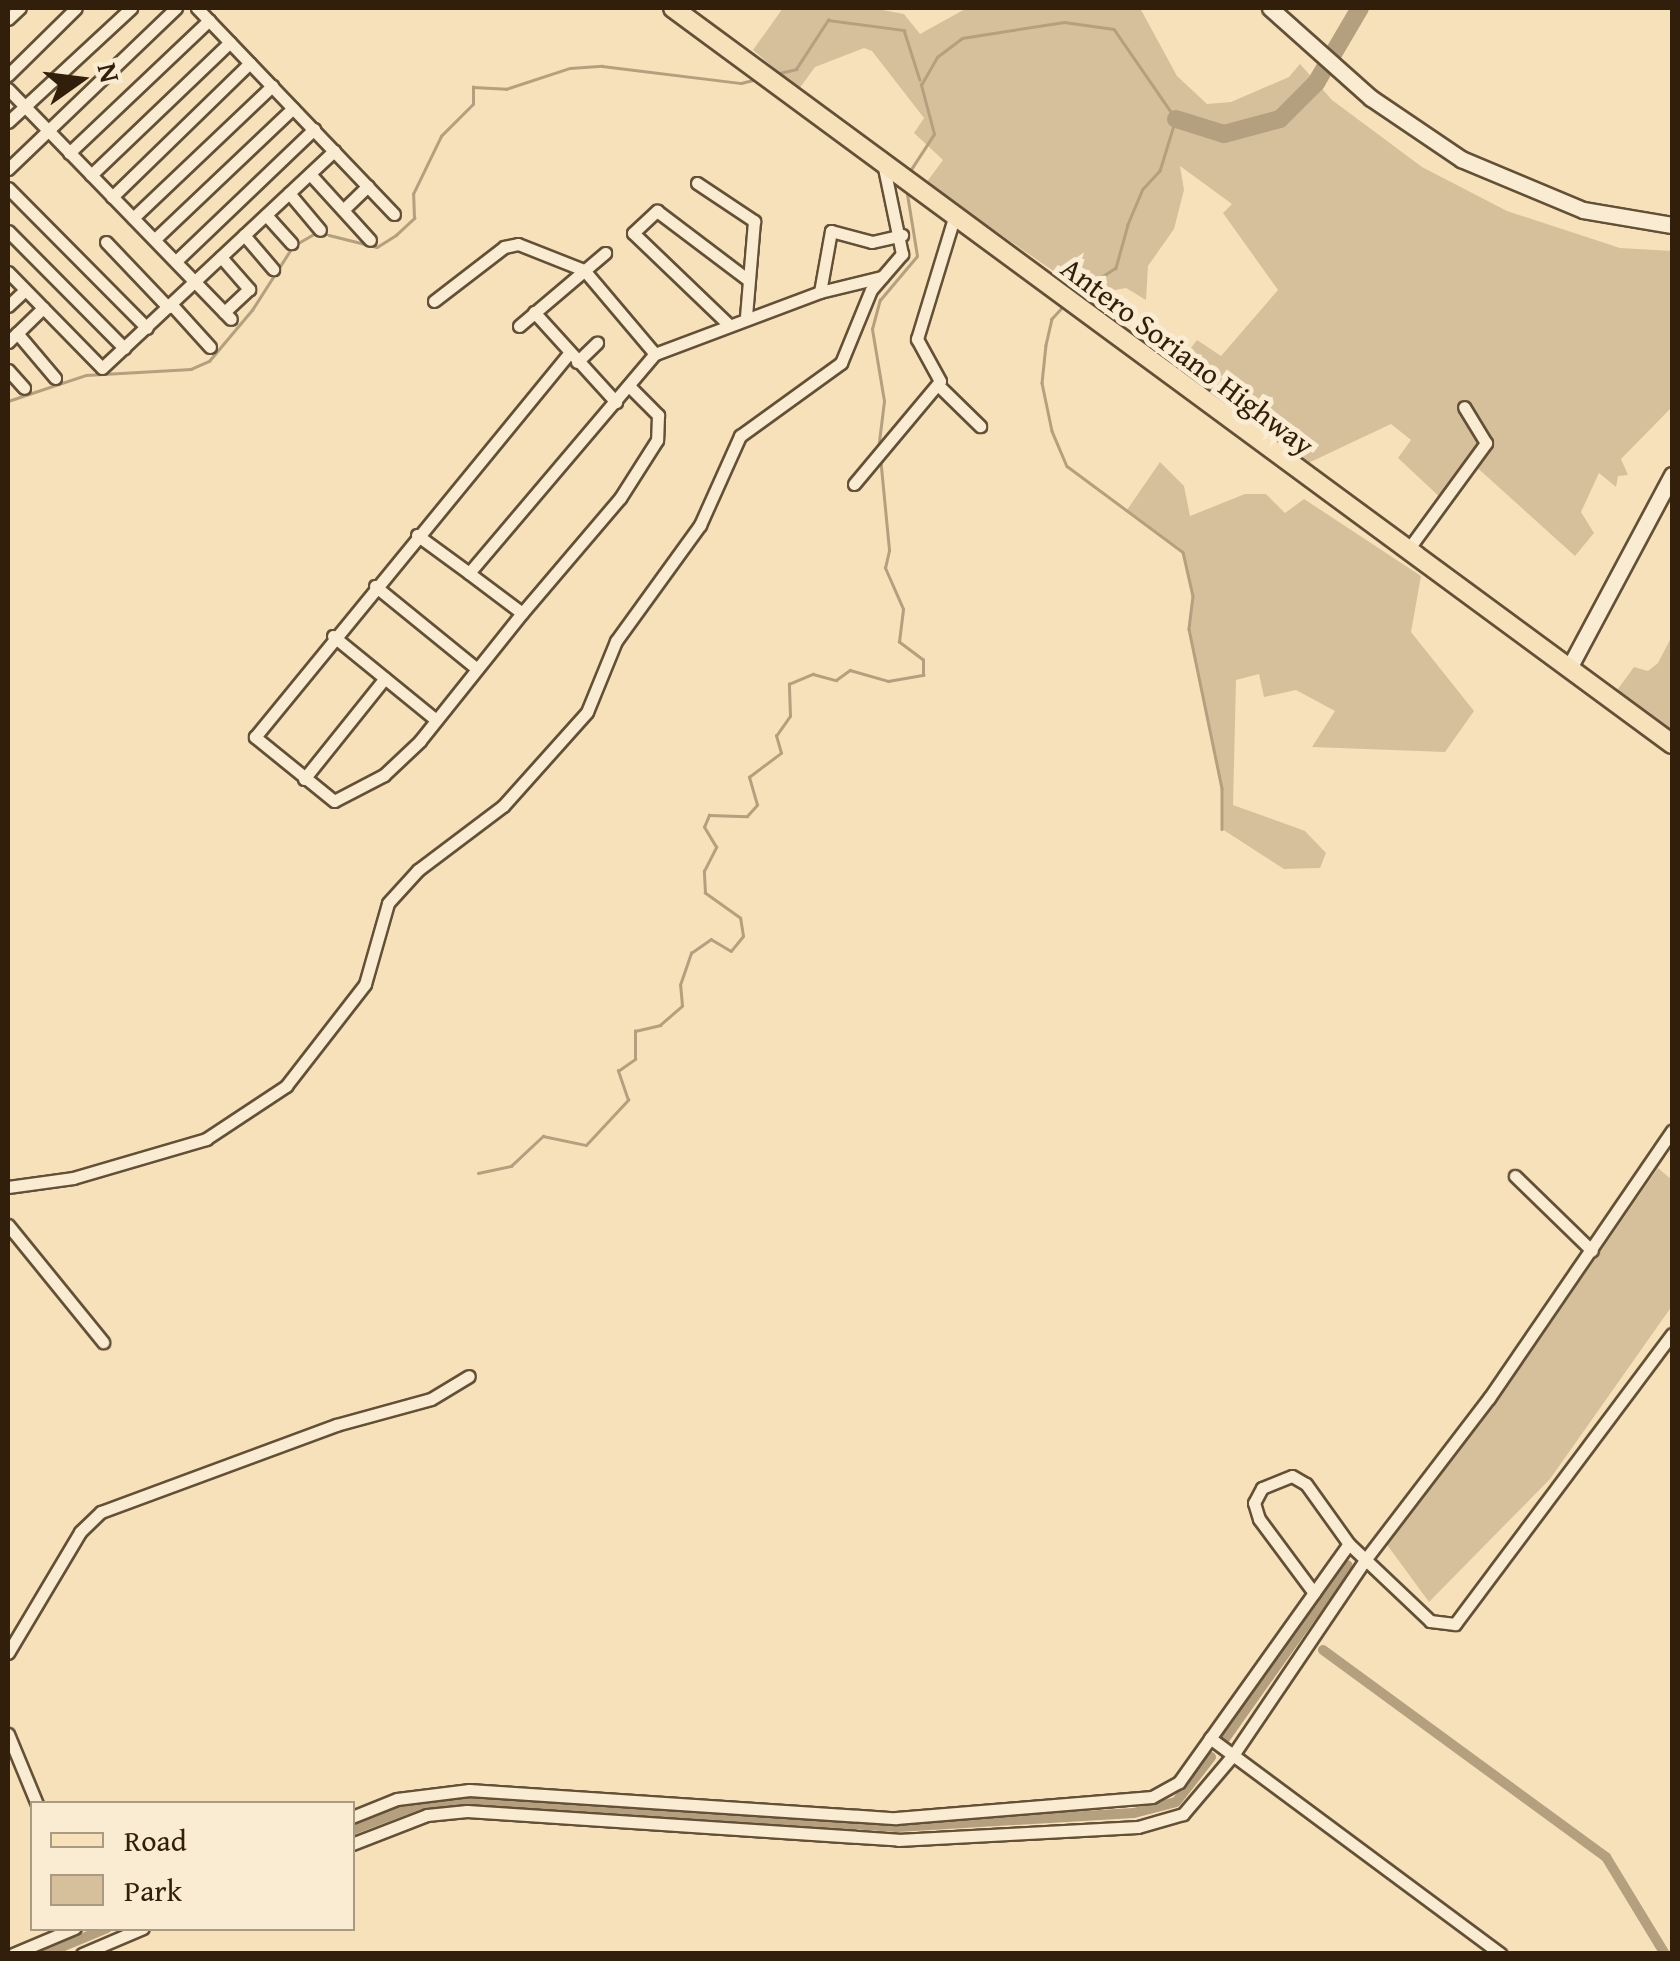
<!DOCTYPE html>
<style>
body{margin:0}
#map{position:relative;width:1680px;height:1961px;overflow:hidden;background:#f7e1ba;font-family:"Gentium Book Plus",serif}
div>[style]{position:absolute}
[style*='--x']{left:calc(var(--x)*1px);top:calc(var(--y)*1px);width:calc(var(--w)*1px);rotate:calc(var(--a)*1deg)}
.green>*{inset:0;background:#d6c09c}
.stream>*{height:2.5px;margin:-1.25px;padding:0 1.25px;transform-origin:1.25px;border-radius:1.25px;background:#b49f7e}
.canal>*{height:10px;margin:-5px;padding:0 5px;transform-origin:5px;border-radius:5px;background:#b49f7e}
.river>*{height:18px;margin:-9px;padding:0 9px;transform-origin:9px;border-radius:9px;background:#b49f7e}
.roads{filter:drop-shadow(2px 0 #635037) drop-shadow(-2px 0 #635037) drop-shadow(0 2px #635037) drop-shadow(0 -2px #635037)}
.street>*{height:11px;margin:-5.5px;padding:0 5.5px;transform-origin:5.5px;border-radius:5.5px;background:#faecd2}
.secondary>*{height:15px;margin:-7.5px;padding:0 7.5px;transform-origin:7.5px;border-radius:7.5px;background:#faecd2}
.primary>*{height:18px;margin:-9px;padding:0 9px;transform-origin:9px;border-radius:9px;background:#f7e1ba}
span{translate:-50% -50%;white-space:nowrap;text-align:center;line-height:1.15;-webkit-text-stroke:10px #faecd2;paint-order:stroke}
.street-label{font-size:30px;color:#321f0b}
.frame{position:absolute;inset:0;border:10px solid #321f0b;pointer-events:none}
.legend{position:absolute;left:30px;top:1801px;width:325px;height:130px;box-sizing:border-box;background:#faecd2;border:2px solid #aa9a82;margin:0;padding:12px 18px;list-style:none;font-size:30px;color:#321f0b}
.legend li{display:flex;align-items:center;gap:20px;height:50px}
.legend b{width:50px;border:2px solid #aa9a82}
.north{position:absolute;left:30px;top:30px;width:100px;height:100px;-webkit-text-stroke:8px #faecd2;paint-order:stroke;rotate:76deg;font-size:28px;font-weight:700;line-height:40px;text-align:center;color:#321f0b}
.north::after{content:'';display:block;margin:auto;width:35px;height:45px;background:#321f0b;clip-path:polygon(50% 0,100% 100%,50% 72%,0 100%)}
</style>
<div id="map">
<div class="green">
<i style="clip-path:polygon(783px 8px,872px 8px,904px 14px,920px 34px,967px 8px,1140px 8px,1177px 76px,1207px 104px,1231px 102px,1289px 77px,1300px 64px,1332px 100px,1422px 167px,1507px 211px,1620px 248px,1672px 251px,1672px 407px,1621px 459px,1628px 475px,1618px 476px,1616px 487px,1599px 473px,1581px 512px,1594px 533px,1575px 556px,1472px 463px,1444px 501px,1398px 458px,1411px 440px,1391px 424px,1304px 465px,1175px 369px,1197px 340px,1221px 356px,1278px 290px,1223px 213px,1232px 204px,1180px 166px,1184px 190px,1174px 229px,1148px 266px,1146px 300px,1126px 288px,1088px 295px,926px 183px,943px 160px,914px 133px,924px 118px,872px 51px,864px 48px,815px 67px,799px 89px,753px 50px)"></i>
<i style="clip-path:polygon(1160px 462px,1184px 486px,1190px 516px,1245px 494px,1266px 494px,1285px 513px,1304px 499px,1421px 576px,1411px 632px,1474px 711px,1445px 752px,1312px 747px,1335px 711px,1296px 690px,1264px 697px,1259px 674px,1236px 680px,1233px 805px,1305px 831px,1326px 853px,1320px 868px,1284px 869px,1222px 829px,1222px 789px,1189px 629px,1193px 596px,1183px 553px,1127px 510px)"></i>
<i style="clip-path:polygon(1672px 636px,1672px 734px,1615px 693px,1634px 667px,1648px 671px,1658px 663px)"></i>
<i style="clip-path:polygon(1658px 1168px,1672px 1180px,1672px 1306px,1550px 1479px,1429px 1602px,1385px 1542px,1524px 1362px)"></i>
</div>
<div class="stream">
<i style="--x:775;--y:74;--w:22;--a:-13"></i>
<i style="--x:796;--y:69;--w:59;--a:-56.9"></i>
<i style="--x:828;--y:20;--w:77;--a:7.5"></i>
<i style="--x:904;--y:30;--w:52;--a:72.3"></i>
<i style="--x:910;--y:171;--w:44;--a:-57"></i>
<i style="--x:934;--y:134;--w:51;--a:-104.9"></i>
<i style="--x:921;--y:85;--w:32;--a:-60"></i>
<i style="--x:937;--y:57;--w:31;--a:-37"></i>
<i style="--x:962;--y:38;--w:103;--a:-8.9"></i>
<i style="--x:1064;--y:22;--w:50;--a:8"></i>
<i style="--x:1114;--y:29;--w:109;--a:55.4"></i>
<i style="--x:1176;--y:119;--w:54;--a:107.1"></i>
<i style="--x:1160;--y:171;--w:25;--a:133"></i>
<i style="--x:1143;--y:189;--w:39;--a:113"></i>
<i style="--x:1128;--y:225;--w:45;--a:105.6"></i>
<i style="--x:1116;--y:268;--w:49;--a:146.6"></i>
<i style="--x:1066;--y:304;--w:21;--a:133"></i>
<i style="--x:1052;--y:319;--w:27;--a:103"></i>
<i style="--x:1046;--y:345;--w:38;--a:96"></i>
<i style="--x:1042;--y:383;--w:49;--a:78.2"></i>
<i style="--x:1052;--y:431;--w:38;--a:67"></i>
<i style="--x:1067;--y:466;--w:144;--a:36.6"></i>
<i style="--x:1183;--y:552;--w:45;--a:77.2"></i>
<i style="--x:1193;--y:596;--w:33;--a:97"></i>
<i style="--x:1189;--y:629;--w:163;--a:78.3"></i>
<i style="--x:1222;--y:789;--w:40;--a:90"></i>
<i style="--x:8;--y:401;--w:82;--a:-18.4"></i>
<i style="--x:86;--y:375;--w:105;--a:-3.3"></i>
<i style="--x:191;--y:369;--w:20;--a:-24"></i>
<i style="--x:209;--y:361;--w:67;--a:-49.9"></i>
<i style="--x:252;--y:310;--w:76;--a:-57.4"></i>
<i style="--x:293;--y:246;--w:22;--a:-30"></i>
<i style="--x:312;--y:235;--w:17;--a:0"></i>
<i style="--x:329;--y:235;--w:49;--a:14"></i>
<i style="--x:377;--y:247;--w:22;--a:-32"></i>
<i style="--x:396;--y:235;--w:25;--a:-43"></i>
<i style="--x:414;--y:218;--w:24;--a:-92"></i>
<i style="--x:413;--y:194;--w:64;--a:-64.2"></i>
<i style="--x:441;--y:136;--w:45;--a:-45"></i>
<i style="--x:473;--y:104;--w:17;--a:-90"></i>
<i style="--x:473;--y:87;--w:33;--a:3"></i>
<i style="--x:506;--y:89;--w:67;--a:-18.2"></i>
<i style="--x:570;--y:68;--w:32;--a:-4"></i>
<i style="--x:602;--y:66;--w:140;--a:7"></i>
<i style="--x:741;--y:83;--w:16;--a:-14"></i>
<i style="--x:878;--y:450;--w:49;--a:-83"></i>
<i style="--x:884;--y:401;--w:73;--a:-99.5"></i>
<i style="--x:872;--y:329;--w:30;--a:-75"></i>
<i style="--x:880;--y:300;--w:57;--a:-49.9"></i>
<i style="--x:917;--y:256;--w:69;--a:-99.2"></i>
<i style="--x:478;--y:1173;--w:34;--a:-12"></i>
<i style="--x:511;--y:1166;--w:44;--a:-43.2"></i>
<i style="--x:543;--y:1136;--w:44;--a:11.8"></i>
<i style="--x:586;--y:1145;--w:62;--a:-47"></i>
<i style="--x:628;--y:1100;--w:31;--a:-109"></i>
<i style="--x:618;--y:1071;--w:21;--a:-35"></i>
<i style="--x:635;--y:1059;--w:28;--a:-90"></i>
<i style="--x:635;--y:1031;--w:26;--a:-13"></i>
<i style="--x:660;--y:1025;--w:29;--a:-41"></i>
<i style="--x:682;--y:1006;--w:21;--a:-95"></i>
<i style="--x:680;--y:985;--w:34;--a:-71"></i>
<i style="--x:691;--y:953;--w:24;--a:-35"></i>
<i style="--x:711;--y:939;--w:23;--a:31"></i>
<i style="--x:731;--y:951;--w:19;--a:-51"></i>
<i style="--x:743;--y:936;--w:18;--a:-99"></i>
<i style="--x:740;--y:918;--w:43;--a:-144.5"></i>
<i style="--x:705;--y:893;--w:22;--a:-93"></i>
<i style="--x:704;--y:871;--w:27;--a:-63"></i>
<i style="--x:716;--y:847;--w:23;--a:-121"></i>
<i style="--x:704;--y:827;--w:13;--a:-67"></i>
<i style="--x:709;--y:815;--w:38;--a:2"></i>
<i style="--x:747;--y:816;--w:15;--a:-48"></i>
<i style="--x:757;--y:805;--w:29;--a:-106"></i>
<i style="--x:749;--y:777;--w:40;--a:-37"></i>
<i style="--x:781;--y:753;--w:18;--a:-106"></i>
<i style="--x:776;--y:736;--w:24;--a:-55"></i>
<i style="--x:790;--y:716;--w:32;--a:-92"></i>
<i style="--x:789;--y:684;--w:26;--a:-23"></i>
<i style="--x:813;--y:674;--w:24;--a:15"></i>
<i style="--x:836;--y:680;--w:17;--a:-36"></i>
<i style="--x:850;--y:670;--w:40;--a:16"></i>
<i style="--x:888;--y:681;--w:36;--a:-10"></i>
<i style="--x:923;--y:675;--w:15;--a:-90"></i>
<i style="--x:923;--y:660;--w:30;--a:-143"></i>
<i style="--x:899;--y:642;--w:33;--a:-83"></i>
<i style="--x:903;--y:609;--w:45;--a:-113.7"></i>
<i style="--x:885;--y:568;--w:18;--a:-77"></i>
<i style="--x:889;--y:550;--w:93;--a:-95.5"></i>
</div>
<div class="canal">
<i style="--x:1323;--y:1650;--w:351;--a:36.2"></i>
<i style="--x:1606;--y:1857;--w:114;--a:58.7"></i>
<i style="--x:1224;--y:1740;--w:214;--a:-54.7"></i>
<i style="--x:352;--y:1830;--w:77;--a:-20.6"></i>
<i style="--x:424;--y:1803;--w:45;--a:-3.8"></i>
<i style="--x:469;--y:1800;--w:429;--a:3.6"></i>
<i style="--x:897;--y:1827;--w:237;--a:-3.4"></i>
<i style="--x:1134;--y:1813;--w:43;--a:-14.7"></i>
<i style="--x:1176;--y:1802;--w:57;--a:-52.1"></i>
<i style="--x:45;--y:1954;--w:67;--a:-22.8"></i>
</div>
<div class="river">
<i style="--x:1176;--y:119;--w:50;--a:17.4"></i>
<i style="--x:1224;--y:134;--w:58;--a:-15"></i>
<i style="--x:1280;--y:119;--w:51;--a:-45"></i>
<i style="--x:1316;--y:83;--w:87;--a:-59.6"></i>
</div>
<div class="roads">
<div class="street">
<i style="--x:197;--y:8;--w:285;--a:46.3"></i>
<i style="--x:8;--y:19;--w:16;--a:-43"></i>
<i style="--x:8;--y:75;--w:95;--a:-44.6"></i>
<i style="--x:8;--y:89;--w:320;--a:45.9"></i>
<i style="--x:8;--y:122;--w:168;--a:-42.8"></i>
<i style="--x:69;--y:153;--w:193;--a:-43.5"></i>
<i style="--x:8;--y:169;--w:233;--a:-43.8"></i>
<i style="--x:310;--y:174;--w:89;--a:47.7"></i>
<i style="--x:91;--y:175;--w:192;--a:-43.7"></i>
<i style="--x:697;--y:183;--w:69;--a:33.7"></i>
<i style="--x:754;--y:221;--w:96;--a:94.8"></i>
<i style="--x:8;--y:188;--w:197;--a:45.2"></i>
<i style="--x:289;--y:193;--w:48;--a:50"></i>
<i style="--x:112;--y:197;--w:192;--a:-44.2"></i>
<i style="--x:344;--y:209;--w:33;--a:-44"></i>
<i style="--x:266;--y:215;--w:38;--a:48"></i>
<i style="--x:133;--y:218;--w:192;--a:-43.5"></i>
<i style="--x:8;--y:231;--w:165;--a:45.2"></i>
<i style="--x:244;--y:235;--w:45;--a:49.5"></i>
<i style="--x:155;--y:239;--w:190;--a:-43.5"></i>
<i style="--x:106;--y:242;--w:90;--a:46.4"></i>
<i style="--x:221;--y:257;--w:43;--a:48.8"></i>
<i style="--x:249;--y:289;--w:34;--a:137"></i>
<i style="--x:176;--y:261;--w:191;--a:-43.7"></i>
<i style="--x:8;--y:272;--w:134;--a:45.6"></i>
<i style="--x:102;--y:368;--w:318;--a:-43.1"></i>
<i style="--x:820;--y:292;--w:62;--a:-79.8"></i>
<i style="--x:831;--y:231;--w:42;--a:15"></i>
<i style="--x:872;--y:242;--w:31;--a:-13"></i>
<i style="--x:434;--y:301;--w:88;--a:-37.6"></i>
<i style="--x:504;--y:247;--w:14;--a:-12"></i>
<i style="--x:518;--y:244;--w:71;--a:21.5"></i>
<i style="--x:584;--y:270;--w:110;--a:49.8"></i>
<i style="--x:655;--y:354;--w:176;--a:-20.6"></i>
<i style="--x:820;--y:292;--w:64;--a:-13.6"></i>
<i style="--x:171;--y:304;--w:58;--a:47.8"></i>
<i style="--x:8;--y:306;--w:23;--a:-43"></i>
<i style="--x:534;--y:312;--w:122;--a:47.7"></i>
<i style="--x:727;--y:323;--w:130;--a:-136.2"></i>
<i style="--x:633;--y:233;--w:33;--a:-43"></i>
<i style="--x:657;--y:211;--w:113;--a:37.1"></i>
<i style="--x:519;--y:326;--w:113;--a:-40.3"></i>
<i style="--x:17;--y:333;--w:59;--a:49.8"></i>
<i style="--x:8;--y:342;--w:49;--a:-44.2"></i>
<i style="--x:577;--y:362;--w:28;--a:-44"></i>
<i style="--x:8;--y:370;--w:24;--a:48"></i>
<i style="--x:938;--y:385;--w:59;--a:44.3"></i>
<i style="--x:630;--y:387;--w:40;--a:45"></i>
<i style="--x:658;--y:415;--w:25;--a:92"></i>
<i style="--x:657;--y:440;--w:69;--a:122.5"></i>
<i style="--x:620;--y:498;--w:151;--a:130.4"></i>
<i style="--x:522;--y:613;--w:66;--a:-143"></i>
<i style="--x:469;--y:573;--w:287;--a:-49.7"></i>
<i style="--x:854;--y:484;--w:134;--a:-50.1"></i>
<i style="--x:940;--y:381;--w:48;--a:-118.7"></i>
<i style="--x:917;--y:339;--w:130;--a:-73"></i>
<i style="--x:417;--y:535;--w:64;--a:36.2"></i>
<i style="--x:1407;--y:551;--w:134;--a:-53.8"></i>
<i style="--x:1486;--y:443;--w:42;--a:-121.4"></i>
<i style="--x:375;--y:586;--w:130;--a:39.1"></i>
<i style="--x:522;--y:613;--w:164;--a:128.6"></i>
<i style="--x:420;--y:741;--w:50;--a:136.6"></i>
<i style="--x:384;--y:775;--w:56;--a:152.5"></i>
<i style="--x:334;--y:801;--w:102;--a:-141"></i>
<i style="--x:255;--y:737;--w:495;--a:-50.7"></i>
<i style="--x:333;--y:636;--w:133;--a:39.2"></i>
<i style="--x:304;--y:779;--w:129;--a:-51.3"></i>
<i style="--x:1515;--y:1176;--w:107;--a:44.2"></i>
<i style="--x:8;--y:1187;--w:66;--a:-7.9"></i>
<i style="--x:73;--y:1178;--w:139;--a:-16.3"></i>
<i style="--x:206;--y:1139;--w:96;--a:-33.5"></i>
<i style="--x:286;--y:1086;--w:129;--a:-52.2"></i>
<i style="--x:365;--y:984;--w:84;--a:-74.1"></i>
<i style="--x:388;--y:903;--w:45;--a:-47.7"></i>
<i style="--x:418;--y:870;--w:106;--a:-37"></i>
<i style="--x:503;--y:806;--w:126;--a:-48.2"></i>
<i style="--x:587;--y:712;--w:77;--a:-67.8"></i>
<i style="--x:616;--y:641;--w:143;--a:-54.1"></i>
<i style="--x:700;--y:525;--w:98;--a:-65.8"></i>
<i style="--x:740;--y:436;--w:125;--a:-35.9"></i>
<i style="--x:841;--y:363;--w:79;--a:-67.7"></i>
<i style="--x:871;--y:290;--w:48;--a:-49.3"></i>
<i style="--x:902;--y:254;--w:98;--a:-101.8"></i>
<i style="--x:8;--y:1225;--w:151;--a:50.9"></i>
<i style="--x:1314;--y:1593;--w:92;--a:-126.6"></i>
<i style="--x:1259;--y:1519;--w:17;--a:-107"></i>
<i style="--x:1254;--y:1503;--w:17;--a:-62"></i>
<i style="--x:1262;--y:1488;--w:32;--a:-22"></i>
<i style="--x:1292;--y:1476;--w:16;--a:30"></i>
<i style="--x:1306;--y:1484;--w:74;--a:54.4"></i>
<i style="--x:1349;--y:1544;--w:112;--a:43.5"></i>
<i style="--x:1430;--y:1621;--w:25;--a:7"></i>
<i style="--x:1455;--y:1624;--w:362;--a:-53.2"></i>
<i style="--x:8;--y:1653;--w:141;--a:-59.2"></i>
<i style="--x:80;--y:1532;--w:29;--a:-44"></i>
<i style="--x:101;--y:1512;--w:251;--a:-20.3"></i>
<i style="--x:336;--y:1425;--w:98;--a:-15.3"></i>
<i style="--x:431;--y:1399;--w:44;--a:-31.2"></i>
<i style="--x:8;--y:1734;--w:76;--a:67.5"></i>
<i style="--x:1210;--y:1738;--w:362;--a:36.6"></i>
<i style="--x:352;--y:1817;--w:48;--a:-21.8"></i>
<i style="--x:397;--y:1799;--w:73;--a:-7.1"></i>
<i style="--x:469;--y:1790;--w:428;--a:3.8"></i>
<i style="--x:896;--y:1818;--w:257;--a:-4.7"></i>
<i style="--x:1152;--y:1797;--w:31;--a:-29"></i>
<i style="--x:1179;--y:1782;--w:292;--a:-54.5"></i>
<i style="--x:352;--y:1844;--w:80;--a:-21.1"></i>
<i style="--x:427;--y:1815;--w:40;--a:-5.7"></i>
<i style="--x:467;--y:1811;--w:432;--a:3.8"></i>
<i style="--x:898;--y:1840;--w:240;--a:-3.1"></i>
<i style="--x:1138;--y:1827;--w:47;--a:-16.1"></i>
<i style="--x:1183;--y:1814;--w:77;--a:-49.7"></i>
<i style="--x:1233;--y:1755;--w:235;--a:-55.9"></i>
<i style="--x:1365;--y:1560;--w:204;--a:-52.6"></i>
<i style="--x:1489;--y:1398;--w:324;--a:-55.6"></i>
<i style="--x:13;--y:1954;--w:67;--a:-22.8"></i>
<i style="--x:82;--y:1954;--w:66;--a:-23.1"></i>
</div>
<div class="secondary">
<i style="--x:1270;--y:8;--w:135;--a:41.7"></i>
<i style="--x:1371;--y:98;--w:109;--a:34.1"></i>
<i style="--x:1461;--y:159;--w:132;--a:22.7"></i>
<i style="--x:1583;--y:210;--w:90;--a:9.6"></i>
<i style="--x:1569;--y:668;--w:219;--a:-61.9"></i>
</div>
<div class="primary">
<i style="--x:673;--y:8;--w:1241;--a:36.38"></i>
</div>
</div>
<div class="street-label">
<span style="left:1188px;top:356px;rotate:37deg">Antero Soriano Highway</span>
</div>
<div class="frame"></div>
<ul class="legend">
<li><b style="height:12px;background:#f7e1ba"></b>Road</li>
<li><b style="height:28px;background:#d6c09c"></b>Park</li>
</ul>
<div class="north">N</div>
</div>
